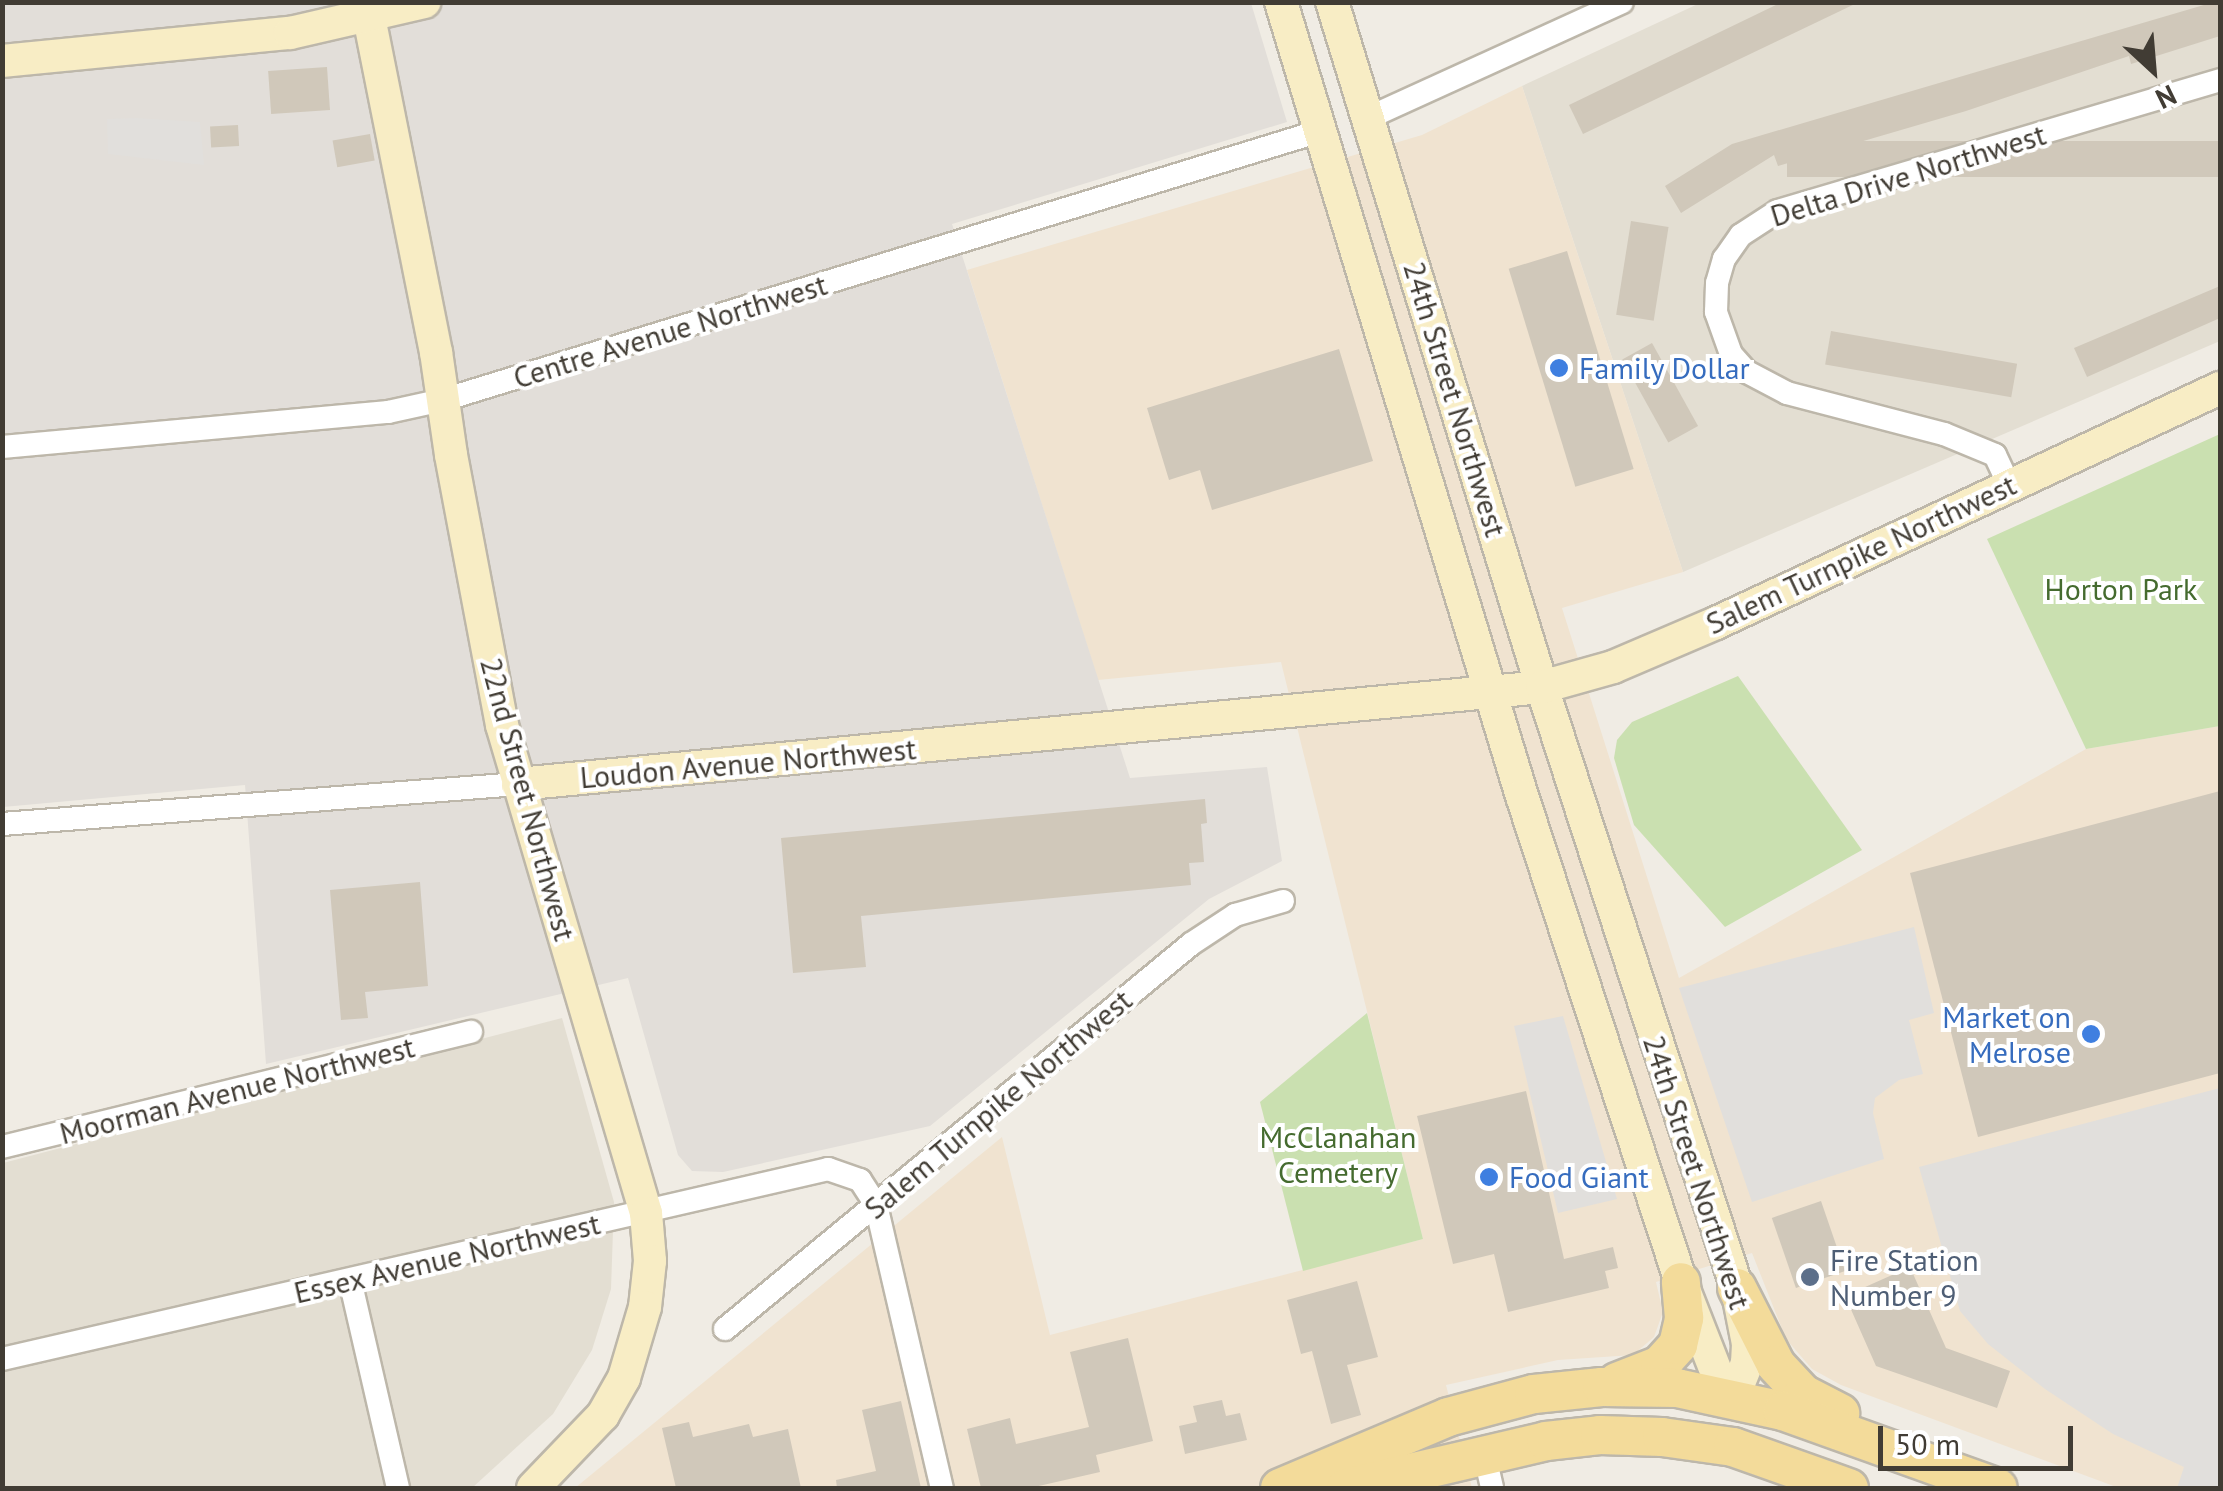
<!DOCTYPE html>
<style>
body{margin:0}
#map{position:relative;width:2223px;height:1491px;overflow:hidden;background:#f0ece4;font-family:"PT Sans",sans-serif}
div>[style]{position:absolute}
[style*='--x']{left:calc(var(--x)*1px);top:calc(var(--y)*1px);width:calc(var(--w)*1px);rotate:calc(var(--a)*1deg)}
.residential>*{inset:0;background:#e3ded2}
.commercial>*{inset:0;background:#f0e3d0}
.industrial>*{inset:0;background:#e2ded9}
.green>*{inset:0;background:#cae0b0}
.parking>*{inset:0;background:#e1dfdc}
.building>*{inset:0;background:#d0c8ba;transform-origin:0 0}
.roads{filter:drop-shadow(2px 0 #bdb7aa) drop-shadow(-2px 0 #bdb7aa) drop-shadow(0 2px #bdb7aa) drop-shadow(0 -2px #bdb7aa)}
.street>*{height:22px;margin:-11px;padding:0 11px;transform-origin:11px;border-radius:11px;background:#fff}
.secondary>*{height:32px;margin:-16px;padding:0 16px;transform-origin:16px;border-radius:16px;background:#f8edc5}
.primary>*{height:38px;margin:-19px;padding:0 19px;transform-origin:19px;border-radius:19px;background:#f3db9a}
.dots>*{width:28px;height:28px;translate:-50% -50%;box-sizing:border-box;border:5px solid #fff;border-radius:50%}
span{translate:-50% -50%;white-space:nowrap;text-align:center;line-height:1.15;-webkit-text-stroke:8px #fff;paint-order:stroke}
.street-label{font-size:30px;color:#413c34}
.shop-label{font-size:30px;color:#366cbe}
.left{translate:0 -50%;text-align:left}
.right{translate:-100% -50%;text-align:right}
.park-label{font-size:30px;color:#456b2f}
.service-label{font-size:30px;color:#4e5e75}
.frame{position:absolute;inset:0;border:5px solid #413c34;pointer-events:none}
.north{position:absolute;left:2103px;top:20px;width:100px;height:100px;-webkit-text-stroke:8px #fff;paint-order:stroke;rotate:154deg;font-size:28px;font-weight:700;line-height:40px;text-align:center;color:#413c34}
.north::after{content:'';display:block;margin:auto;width:35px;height:45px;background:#413c34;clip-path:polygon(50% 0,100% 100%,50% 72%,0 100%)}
.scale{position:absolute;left:1878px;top:1426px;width:195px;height:45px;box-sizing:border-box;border:5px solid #413c34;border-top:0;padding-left:12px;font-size:30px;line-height:35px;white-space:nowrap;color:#413c34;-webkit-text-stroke:8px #fff;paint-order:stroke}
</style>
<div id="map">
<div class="residential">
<i style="clip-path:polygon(1700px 3px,2220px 3px,2220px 341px,1683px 572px,1522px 86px)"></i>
<i style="clip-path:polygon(562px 1018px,614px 1202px,611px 1289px,592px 1350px,553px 1414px,472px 1488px,3px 1488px,3px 1163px)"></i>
</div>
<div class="commercial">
<i style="clip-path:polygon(1522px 86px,1683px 572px,1562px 608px,1679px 978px,2086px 749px,2220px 726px,2220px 1488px,2119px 1488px,1841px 1385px,1812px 1369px,1786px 1339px,1752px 1253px,1656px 1282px,1663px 1312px,1654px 1337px,1633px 1355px,1558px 1360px,1446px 1385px,1472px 1488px,575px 1488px,1002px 1137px,1050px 1335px,1423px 1239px,1281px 662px,1098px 680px,967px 270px,1422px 135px)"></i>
</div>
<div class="industrial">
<i style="clip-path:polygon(3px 3px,1251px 3px,1287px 122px,952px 224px,1130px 778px,1267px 767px,1282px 861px,1209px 899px,930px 1126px,723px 1172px,692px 1171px,678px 1155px,628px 978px,266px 1064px,245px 785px,3px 807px)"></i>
</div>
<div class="green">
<i style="clip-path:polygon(2220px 434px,2220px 726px,2086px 749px,1987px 539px)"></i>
<i style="clip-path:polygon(1738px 676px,1862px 850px,1725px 927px,1634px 825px,1614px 758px,1617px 740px,1632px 722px)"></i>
<i style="clip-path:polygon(1367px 1013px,1423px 1239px,1303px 1271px,1260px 1102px)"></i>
</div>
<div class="parking">
<i style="clip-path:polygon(136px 118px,200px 122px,204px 165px,108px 154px,107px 119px)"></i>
<i style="clip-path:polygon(1914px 927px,1934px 1013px,1909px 1020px,1923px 1074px,1899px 1080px,1875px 1098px,1873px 1113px,1884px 1159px,1752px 1202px,1679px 988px)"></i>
<i style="clip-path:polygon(1563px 1016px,1617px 1199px,1558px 1213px,1514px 1026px)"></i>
<i style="clip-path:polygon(2220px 1088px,2220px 1488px,2177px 1488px,2184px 1467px,2113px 1434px,2045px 1389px,1988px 1344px,1960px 1311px,1919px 1167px)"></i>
</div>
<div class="building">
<i style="clip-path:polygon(1782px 2px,1859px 2px,1583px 134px,1569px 105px)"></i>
<i style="clip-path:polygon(2214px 2px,2220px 2px,2220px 36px,2131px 64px,2129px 56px,1966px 111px,1778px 166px,1774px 155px,1681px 213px,1665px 186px,1732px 144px)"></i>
<i style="left:327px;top:67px;width:43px;height:59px;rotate:86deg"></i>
<i style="left:238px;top:125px;width:21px;height:28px;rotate:87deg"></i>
<i style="left:370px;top:134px;width:27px;height:38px;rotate:80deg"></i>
<i style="left:2220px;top:141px;width:36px;height:433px;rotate:90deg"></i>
<i style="left:1631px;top:221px;width:38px;height:95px;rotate:9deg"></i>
<i style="left:1567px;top:251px;width:228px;height:61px;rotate:73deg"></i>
<i style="clip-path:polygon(2220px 286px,2220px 318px,2087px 377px,2074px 348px)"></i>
<i style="left:1831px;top:331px;width:189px;height:34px;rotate:10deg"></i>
<i style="left:1652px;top:343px;width:95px;height:34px;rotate:61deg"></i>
<i style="clip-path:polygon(1339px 349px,1373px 461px,1212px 510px,1200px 470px,1169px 480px,1147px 408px)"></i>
<i style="clip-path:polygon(2220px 791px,2220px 1073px,1978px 1137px,1910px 873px)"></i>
<i style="clip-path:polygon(1205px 799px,1207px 823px,1201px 824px,1204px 862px,1189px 863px,1191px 885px,861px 916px,866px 967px,793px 973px,781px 838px)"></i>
<i style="clip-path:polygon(420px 882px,428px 986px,365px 992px,368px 1018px,341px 1020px,330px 890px)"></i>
<i style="clip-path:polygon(1526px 1091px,1564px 1259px,1613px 1247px,1618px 1268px,1605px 1271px,1609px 1288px,1508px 1312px,1494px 1254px,1453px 1264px,1417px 1116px)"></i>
<i style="left:1821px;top:1201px;width:74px;height:52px;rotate:71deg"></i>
<i style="clip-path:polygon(1910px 1267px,1946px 1348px,2010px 1371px,1997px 1408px,1876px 1366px,1845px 1296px)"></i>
<i style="clip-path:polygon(1357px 1281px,1378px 1357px,1347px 1365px,1361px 1415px,1331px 1424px,1312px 1351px,1301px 1354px,1287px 1300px)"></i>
<i style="clip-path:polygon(1128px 1338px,1153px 1441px,1096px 1455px,1100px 1472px,1030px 1488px,981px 1488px,967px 1429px,1010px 1418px,1016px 1444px,1089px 1427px,1070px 1352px)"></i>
<i style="clip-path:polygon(1222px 1400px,1226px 1416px,1240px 1413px,1247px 1440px,1185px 1454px,1179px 1426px,1197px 1422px,1193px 1406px)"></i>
<i style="clip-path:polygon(901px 1401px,921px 1488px,837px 1488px,836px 1480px,876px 1471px,862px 1410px)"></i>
<i style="clip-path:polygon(689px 1422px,693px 1437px,749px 1424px,753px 1437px,788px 1429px,801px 1488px,676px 1488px,662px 1428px)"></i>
</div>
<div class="roads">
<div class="street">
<i style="--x:1368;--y:118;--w:279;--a:-24.5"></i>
<i style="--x:2;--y:447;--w:388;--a:-5.2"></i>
<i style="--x:388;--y:412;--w:56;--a:-12.3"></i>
<i style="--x:443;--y:400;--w:917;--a:-17.05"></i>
<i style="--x:2009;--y:485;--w:33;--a:-115"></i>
<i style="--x:1995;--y:455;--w:55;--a:-157.6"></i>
<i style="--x:1944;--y:434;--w:162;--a:-165.4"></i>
<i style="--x:1787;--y:393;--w:45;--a:-152.3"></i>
<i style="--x:1747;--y:372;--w:24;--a:-132"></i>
<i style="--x:1731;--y:354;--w:45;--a:-109.7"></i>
<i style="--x:1716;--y:312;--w:29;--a:-88"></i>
<i style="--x:1717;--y:283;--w:25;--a:-74"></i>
<i style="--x:1724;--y:259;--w:29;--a:-55"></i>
<i style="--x:1741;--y:235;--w:44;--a:-33"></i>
<i style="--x:1778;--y:211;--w:461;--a:-16.5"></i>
<i style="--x:2;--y:824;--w:518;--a:-4.43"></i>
<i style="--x:2;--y:1147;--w:483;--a:-13.8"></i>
<i style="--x:350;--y:1280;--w:213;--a:77"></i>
<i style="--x:725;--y:1329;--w:604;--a:-39.56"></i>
<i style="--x:1191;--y:944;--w:53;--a:-33.4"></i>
<i style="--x:1235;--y:915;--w:50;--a:-16.3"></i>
<i style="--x:2;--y:1359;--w:848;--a:-12.95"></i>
<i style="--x:828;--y:1169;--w:34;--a:19"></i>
<i style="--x:860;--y:1180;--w:30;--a:57"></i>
<i style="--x:876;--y:1205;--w:291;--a:76.9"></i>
<i style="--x:1485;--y:1457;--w:32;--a:77"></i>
</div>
<div class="secondary">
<i style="--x:1281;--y:2;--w:830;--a:73.12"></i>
<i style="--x:1522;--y:796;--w:511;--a:71.88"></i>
<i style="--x:1681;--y:1282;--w:123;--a:68.6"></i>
<i style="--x:1726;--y:1397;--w:19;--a:-47"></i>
<i style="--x:1739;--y:1383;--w:22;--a:-68"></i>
<i style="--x:1747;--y:1363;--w:19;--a:-87"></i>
<i style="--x:1748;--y:1344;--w:57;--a:-101.1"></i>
<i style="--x:1737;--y:1288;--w:632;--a:-107.98"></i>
<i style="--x:1542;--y:687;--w:716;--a:-107.04"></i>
<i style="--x:369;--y:17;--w:342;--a:78.7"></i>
<i style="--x:436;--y:352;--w:104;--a:81.7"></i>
<i style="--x:451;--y:455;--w:275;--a:79.3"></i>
<i style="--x:502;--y:725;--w:509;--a:73.56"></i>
<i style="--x:646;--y:1213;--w:48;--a:85.2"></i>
<i style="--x:650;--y:1261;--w:46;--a:96.2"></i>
<i style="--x:645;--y:1307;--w:74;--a:106.5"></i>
<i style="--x:624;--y:1378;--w:43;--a:119.6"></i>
<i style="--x:603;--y:1415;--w:101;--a:133.8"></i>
<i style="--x:2;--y:61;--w:289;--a:-5.6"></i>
<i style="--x:290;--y:33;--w:138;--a:-13"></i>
<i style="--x:518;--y:784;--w:1029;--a:-5.41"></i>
<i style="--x:1542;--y:687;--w:74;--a:-15.7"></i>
<i style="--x:1613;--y:667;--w:112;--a:-23.1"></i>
<i style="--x:1716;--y:623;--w:556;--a:-25"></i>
</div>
<div class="primary">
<i style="--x:1737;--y:1288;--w:86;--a:63.1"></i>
<i style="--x:1776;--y:1365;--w:40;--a:47"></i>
<i style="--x:1803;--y:1394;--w:42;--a:27.2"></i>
<i style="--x:1617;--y:1382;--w:46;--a:-21.6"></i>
<i style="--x:1660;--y:1365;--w:27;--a:-48"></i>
<i style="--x:1678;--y:1345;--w:28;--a:-77"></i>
<i style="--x:1684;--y:1318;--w:36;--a:-95"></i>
<i style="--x:1280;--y:1488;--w:182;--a:-22.9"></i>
<i style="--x:1448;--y:1417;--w:89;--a:-15"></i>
<i style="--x:1534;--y:1394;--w:68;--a:-5.9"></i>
<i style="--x:1602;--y:1387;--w:75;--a:0.8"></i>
<i style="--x:1677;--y:1388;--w:108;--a:12.2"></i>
<i style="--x:1783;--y:1411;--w:228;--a:19.7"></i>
<i style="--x:1346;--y:1488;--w:205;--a:-13.2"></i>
<i style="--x:1546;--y:1441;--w:54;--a:-6.3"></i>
<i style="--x:1600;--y:1435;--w:62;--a:1.8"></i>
<i style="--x:1662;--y:1437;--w:72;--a:8"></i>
<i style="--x:1733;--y:1447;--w:123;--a:19.5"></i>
</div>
</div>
<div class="dots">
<i style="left:1559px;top:368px;background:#3f7fe0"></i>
<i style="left:2091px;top:1034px;background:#3f7fe0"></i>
<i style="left:1489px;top:1177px;background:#3f7fe0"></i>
<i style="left:1810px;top:1277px;background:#5c6f8a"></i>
</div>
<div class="street-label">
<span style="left:1908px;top:175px;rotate:-17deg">Delta Drive Northwest</span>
<span style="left:670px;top:331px;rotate:-17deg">Centre Avenue Northwest</span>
<span style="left:1455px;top:399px;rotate:73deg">24th Street Northwest</span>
<span style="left:1861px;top:554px;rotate:-25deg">Salem Turnpike Northwest</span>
<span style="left:748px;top:763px;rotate:-5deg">Loudon Avenue Northwest</span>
<span style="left:528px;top:799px;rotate:75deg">22nd Street Northwest</span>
<span style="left:237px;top:1090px;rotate:-14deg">Moorman Avenue Northwest</span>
<span style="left:998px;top:1104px;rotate:-40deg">Salem Turnpike Northwest</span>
<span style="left:1697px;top:1172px;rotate:72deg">24th Street Northwest</span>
<span style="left:447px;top:1258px;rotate:-13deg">Essex Avenue Northwest</span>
</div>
<div class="shop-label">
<span class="left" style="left:1579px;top:368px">Family Dollar</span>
<span class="right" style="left:2071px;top:1034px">Market on<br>Melrose</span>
<span class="left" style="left:1509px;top:1177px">Food Giant</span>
</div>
<div class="park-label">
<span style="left:2121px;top:589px">Horton Park</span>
<span style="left:1338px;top:1154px">McClanahan<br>Cemetery</span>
</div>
<div class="service-label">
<span class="left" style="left:1830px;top:1277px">Fire Station<br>Number 9</span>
</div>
<div class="frame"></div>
<div class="north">N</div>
<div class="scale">50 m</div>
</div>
